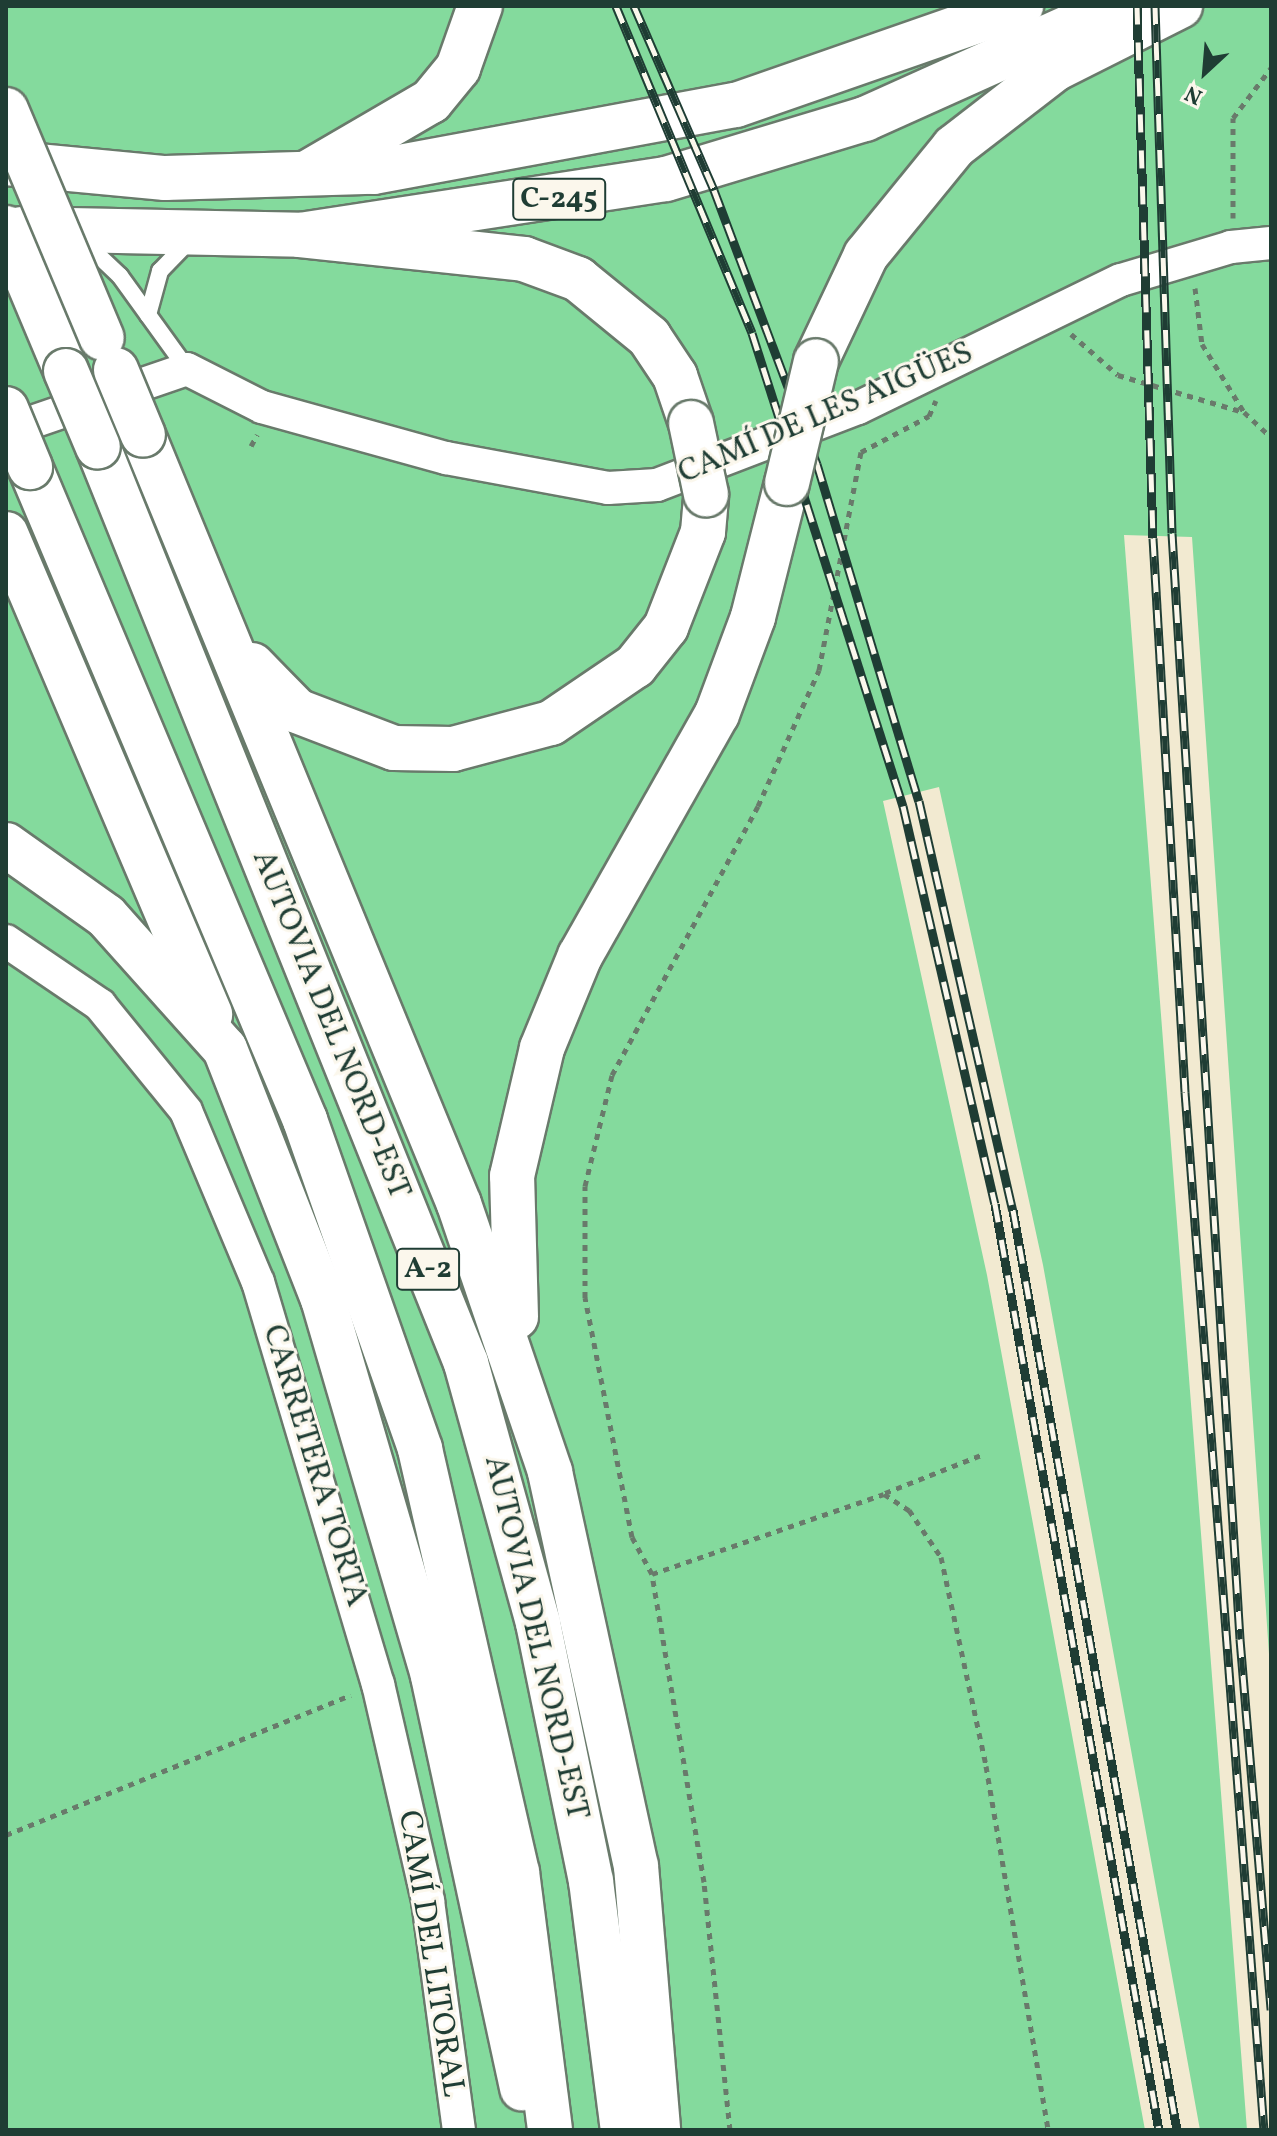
<!DOCTYPE html>
<meta charset="utf-8">
<style>
body{margin:0}
#map{position:relative;width:1277px;height:2136px;overflow:hidden;background:#f2ead1;font-family:Vollkorn,serif}
div>[style]{position:absolute}
[style*='--x']{left:calc(var(--x)*1px);top:calc(var(--y)*1px);width:calc(var(--w)*1px);rotate:calc(var(--a)*1deg)}
.green>*{inset:0;background:#84da9d}
.path>*{height:5px;margin-top:-2.5px;transform-origin:0;background:repeating-linear-gradient(90deg,#697a6b 0 6px,transparent 0 12px)}
.roads{filter:drop-shadow(2px 0 #697a6b) drop-shadow(-2px 0 #697a6b) drop-shadow(0 2px #697a6b) drop-shadow(0 -2px #697a6b)}
.service>*{height:16px;margin:-8px;padding:0 8px;transform-origin:8px;border-radius:8px;background:#fff}
.minor>*{height:32px;margin:-16px;padding:0 16px;transform-origin:16px;border-radius:16px;background:#fff}
.trunk>*{height:44px;margin:-22px;padding:0 22px;transform-origin:22px;border-radius:22px;background:#fff}
.motorway>*{height:44px;margin:-22px;padding:0 22px;transform-origin:22px;border-radius:22px;background:#fff}
.rail>*{height:9px;margin-top:-4.5px;transform-origin:0;background:repeating-linear-gradient(90deg,#fbf7ec 0 18px,#1f3d34 0 36px);box-sizing:border-box;border-block:2px solid #1f3d34}
.bridges{filter:drop-shadow(2px 0 #697a6b) drop-shadow(-2px 0 #697a6b) drop-shadow(0 2px #697a6b) drop-shadow(0 -2px #697a6b)}
.motorway-bridge>*{height:44px;margin:-22px;padding:0 22px;transform-origin:22px;border-radius:22px;background:#fff}
span{translate:-50% -50%;white-space:nowrap;text-align:center;line-height:1.15;-webkit-text-stroke:6px #fbf7ec;paint-order:stroke}
.shield-label span{padding:2px 6px;background:#fbf7ec;border:2px solid;border-radius:6px;-webkit-text-stroke-width:0}
.shield-label{font-size:30px;color:#1f3d34;font-weight:700}
.street-label{font-size:32px;color:#1f3d34}
.frame{position:absolute;inset:0;border:8px solid #1f3d34;pointer-events:none}
.north{position:absolute;left:1165px;top:32px;width:80px;height:80px;-webkit-text-stroke:6px #fbf7ec;paint-order:stroke;rotate:206deg;font-size:22px;font-weight:700;line-height:32px;text-align:center;color:#1f3d34}
.north::after{content:'';display:block;margin:auto;width:28px;height:36px;background:#1f3d34;clip-path:polygon(50% 0,100% 100%,50% 72%,0 100%)}
</style>
<div id="map">
<div class="green">
<i style="clip-path:polygon(6px 6px,1271px 8px,1271px 1683px,1192px 537px,1124px 535px,1247px 2130px,1200px 2130px,1043px 1265px,939px 787px,883px 801px,987px 1275px,1145px 2130px,6px 2130px)"></i>
</div>
<div class="path">
<i style="--x:1233;--y:218;--w:100;--a:-90"></i>
<i style="--x:1233;--y:118;--w:63;--a:-52.8"></i>
<i style="--x:1195;--y:288;--w:56;--a:82.9"></i>
<i style="--x:1202;--y:344;--w:80;--a:58.3"></i>
<i style="--x:1244;--y:412;--w:37;--a:43"></i>
<i style="--x:1071;--y:334;--w:62;--a:41.1"></i>
<i style="--x:1118;--y:375;--w:131;--a:16.4"></i>
<i style="--x:251;--y:446;--w:13;--a:-61"></i>
<i style="--x:885;--y:1493;--w:103;--a:-21.6"></i>
<i style="--x:652;--y:1574;--w:245;--a:-19"></i>
<i style="--x:884;--y:1494;--w:30;--a:33"></i>
<i style="--x:909;--y:1510;--w:57;--a:55.8"></i>
<i style="--x:941;--y:1557;--w:214;--a:77.8"></i>
<i style="--x:986;--y:1766;--w:369;--a:80.3"></i>
<i style="--x:6;--y:1835;--w:372;--a:-22.1"></i>
<i style="--x:730;--y:2130;--w:249;--a:-96"></i>
<i style="--x:704;--y:1882;--w:312;--a:-99.6"></i>
<i style="--x:652;--y:1574;--w:42;--a:-118.4"></i>
<i style="--x:632;--y:1537;--w:244;--a:-101.1"></i>
<i style="--x:585;--y:1298;--w:112;--a:-90"></i>
<i style="--x:585;--y:1186;--w:114;--a:-76.3"></i>
<i style="--x:612;--y:1075;--w:306;--a:-61.5"></i>
<i style="--x:758;--y:806;--w:149;--a:-65.8"></i>
<i style="--x:819;--y:670;--w:222;--a:-79.1"></i>
<i style="--x:861;--y:452;--w:77;--a:-27.9"></i>
<i style="--x:929;--y:416;--w:17;--a:-66"></i>
</div>
<div class="roads">
<div class="service">
<i style="--x:80;--y:238;--w:55;--a:43.5"></i>
<i style="--x:120;--y:276;--w:115;--a:54.2"></i>
<i style="--x:148;--y:315;--w:46;--a:-74.7"></i>
<i style="--x:160;--y:271;--w:45;--a:-45.9"></i>
</div>
<div class="minor">
<i style="--x:6;--y:431;--w:191;--a:-18.9"></i>
<i style="--x:187;--y:369;--w:84;--a:26.9"></i>
<i style="--x:262;--y:407;--w:191;--a:15.5"></i>
<i style="--x:446;--y:458;--w:165;--a:10.5"></i>
<i style="--x:608;--y:488;--w:49;--a:-3.5"></i>
<i style="--x:657;--y:485;--w:215;--a:-21"></i>
<i style="--x:858;--y:408;--w:292;--a:-26"></i>
<i style="--x:1121;--y:280;--w:115;--a:-16.7"></i>
<i style="--x:1231;--y:247;--w:40;--a:-5.7"></i>
<i style="--x:6;--y:941;--w:114;--a:34.2"></i>
<i style="--x:100;--y:1005;--w:136;--a:50.9"></i>
<i style="--x:186;--y:1111;--w:186;--a:67.2"></i>
<i style="--x:258;--y:1282;--w:420;--a:73.4"></i>
<i style="--x:378;--y:1684;--w:223;--a:77"></i>
<i style="--x:428;--y:1901;--w:231;--a:82.3"></i>
</div>
<div class="trunk">
<i style="--x:6;--y:163;--w:160;--a:5.4"></i>
<i style="--x:165;--y:178;--w:208;--a:-1.7"></i>
<i style="--x:373;--y:172;--w:369;--a:-10.5"></i>
<i style="--x:736;--y:105;--w:302;--a:-19.2"></i>
<i style="--x:21;--y:229;--w:279;--a:1.2"></i>
<i style="--x:300;--y:235;--w:370;--a:-8.7"></i>
<i style="--x:666;--y:179;--w:208;--a:-16.8"></i>
<i style="--x:865;--y:119;--w:275;--a:-24.2"></i>
</div>
<div class="motorway">
<i style="--x:309;--y:172;--w:141;--a:-30.2"></i>
<i style="--x:431;--y:101;--w:43;--a:-50.7"></i>
<i style="--x:458;--y:68;--w:66;--a:-70.5"></i>
<i style="--x:6;--y:228;--w:155;--a:67.2"></i>
<i style="--x:300;--y:235;--w:225;--a:6.1"></i>
<i style="--x:524;--y:259;--w:58;--a:20.3"></i>
<i style="--x:578;--y:279;--w:92;--a:39.2"></i>
<i style="--x:649;--y:337;--w:47;--a:56.3"></i>
<i style="--x:675;--y:376;--w:50;--a:71.2"></i>
<i style="--x:816;--y:361;--w:117;--a:-64.7"></i>
<i style="--x:866;--y:255;--w:139;--a:-50.8"></i>
<i style="--x:954;--y:147;--w:128;--a:-37.7"></i>
<i style="--x:1055;--y:69;--w:140;--a:-26.7"></i>
<i style="--x:143;--y:435;--w:831;--a:67.66"></i>
<i style="--x:459;--y:1204;--w:283;--a:71.2"></i>
<i style="--x:550;--y:1472;--w:403;--a:77.7"></i>
<i style="--x:636;--y:1866;--w:265;--a:85.2"></i>
<i style="--x:98;--y:447;--w:987;--a:68.11"></i>
<i style="--x:466;--y:1363;--w:270;--a:74.5"></i>
<i style="--x:538;--y:1623;--w:263;--a:78.4"></i>
<i style="--x:591;--y:1881;--w:251;--a:82.7"></i>
<i style="--x:30;--y:467;--w:709;--a:67.16"></i>
<i style="--x:305;--y:1120;--w:349;--a:70.7"></i>
<i style="--x:420;--y:1449;--w:434;--a:77.1"></i>
<i style="--x:517;--y:1872;--w:260;--a:82.7"></i>
<i style="--x:6;--y:534;--w:522;--a:66.97"></i>
<i style="--x:252;--y:665;--w:64;--a:45.6"></i>
<i style="--x:297;--y:711;--w:104;--a:20.9"></i>
<i style="--x:394;--y:748;--w:59;--a:1"></i>
<i style="--x:453;--y:749;--w:101;--a:-14.9"></i>
<i style="--x:551;--y:723;--w:102;--a:-34.2"></i>
<i style="--x:635;--y:666;--w:50;--a:-51.5"></i>
<i style="--x:666;--y:627;--w:102;--a:-68.7"></i>
<i style="--x:703;--y:532;--w:38;--a:-85"></i>
<i style="--x:6;--y:845;--w:123;--a:35.4"></i>
<i style="--x:106;--y:916;--w:178;--a:48.2"></i>
<i style="--x:225;--y:1049;--w:269;--a:68.6"></i>
<i style="--x:323;--y:1299;--w:393;--a:73.7"></i>
<i style="--x:433;--y:1676;--w:422;--a:77.8"></i>
<i style="--x:516;--y:1317;--w:141;--a:-91.6"></i>
<i style="--x:512;--y:1176;--w:131;--a:-76.8"></i>
<i style="--x:542;--y:1048;--w:100;--a:-67.6"></i>
<i style="--x:580;--y:956;--w:278;--a:-60.5"></i>
<i style="--x:717;--y:714;--w:103;--a:-69.6"></i>
<i style="--x:753;--y:617;--w:138;--a:-75.8"></i>
</div>
</div>
<div class="rail">
<i style="--x:616;--y:6;--w:354;--a:67.4"></i>
<i style="--x:752;--y:333;--w:497;--a:72.3"></i>
<i style="--x:903;--y:806;--w:408;--a:77"></i>
<i style="--x:995;--y:1204;--w:940;--a:79.96"></i>
<i style="--x:634;--y:6;--w:201;--a:66.5"></i>
<i style="--x:714;--y:190;--w:293;--a:69.4"></i>
<i style="--x:817;--y:464;--w:352;--a:73.2"></i>
<i style="--x:919;--y:801;--w:420;--a:77.1"></i>
<i style="--x:1013;--y:1210;--w:935;--a:79.89"></i>
<i style="--x:1137;--y:6;--w:532;--a:88.28"></i>
<i style="--x:1153;--y:538;--w:555;--a:86.69"></i>
<i style="--x:1185;--y:1092;--w:1041;--a:85.65"></i>
<i style="--x:1155;--y:6;--w:527;--a:88.15"></i>
<i style="--x:1172;--y:533;--w:1108;--a:86.48"></i>
<i style="--x:1240;--y:1639;--w:372;--a:85.2"></i>
</div>
<div class="bridges">
<div class="motorway-bridge">
<i style="--x:6;--y:110;--w:247;--a:67.2"></i>
<i style="--x:116;--y:370;--w:70;--a:67.4"></i>
<i style="--x:66;--y:371;--w:82;--a:67.2"></i>
<i style="--x:6;--y:409;--w:63;--a:67.5"></i>
<i style="--x:691;--y:423;--w:73;--a:78.1"></i>
<i style="--x:787;--y:483;--w:125;--a:-76.6"></i>
</div>
</div>
<div class="shield-label">
<span style="left:559px;top:199px">C-245</span>
<span style="left:428px;top:1269px">A-2</span>
</div>
<div class="street-label">
<span style="left:826px;top:414px;rotate:-23deg">CAMÍ DE LES AIGÜES</span>
<span style="left:330px;top:1025px;rotate:68deg">AUTOVIA DEL NORD-EST</span>
<span style="left:314px;top:1466px;rotate:73deg">CARRETERA TORTA</span>
<span style="left:535px;top:1638px;rotate:77deg">AUTOVIA DEL NORD-EST</span>
<span style="left:430px;top:1954px;rotate:81deg">CAMÍ DEL LITORAL</span>
</div>
<div class="frame"></div>
<div class="north">N</div>
</div>
